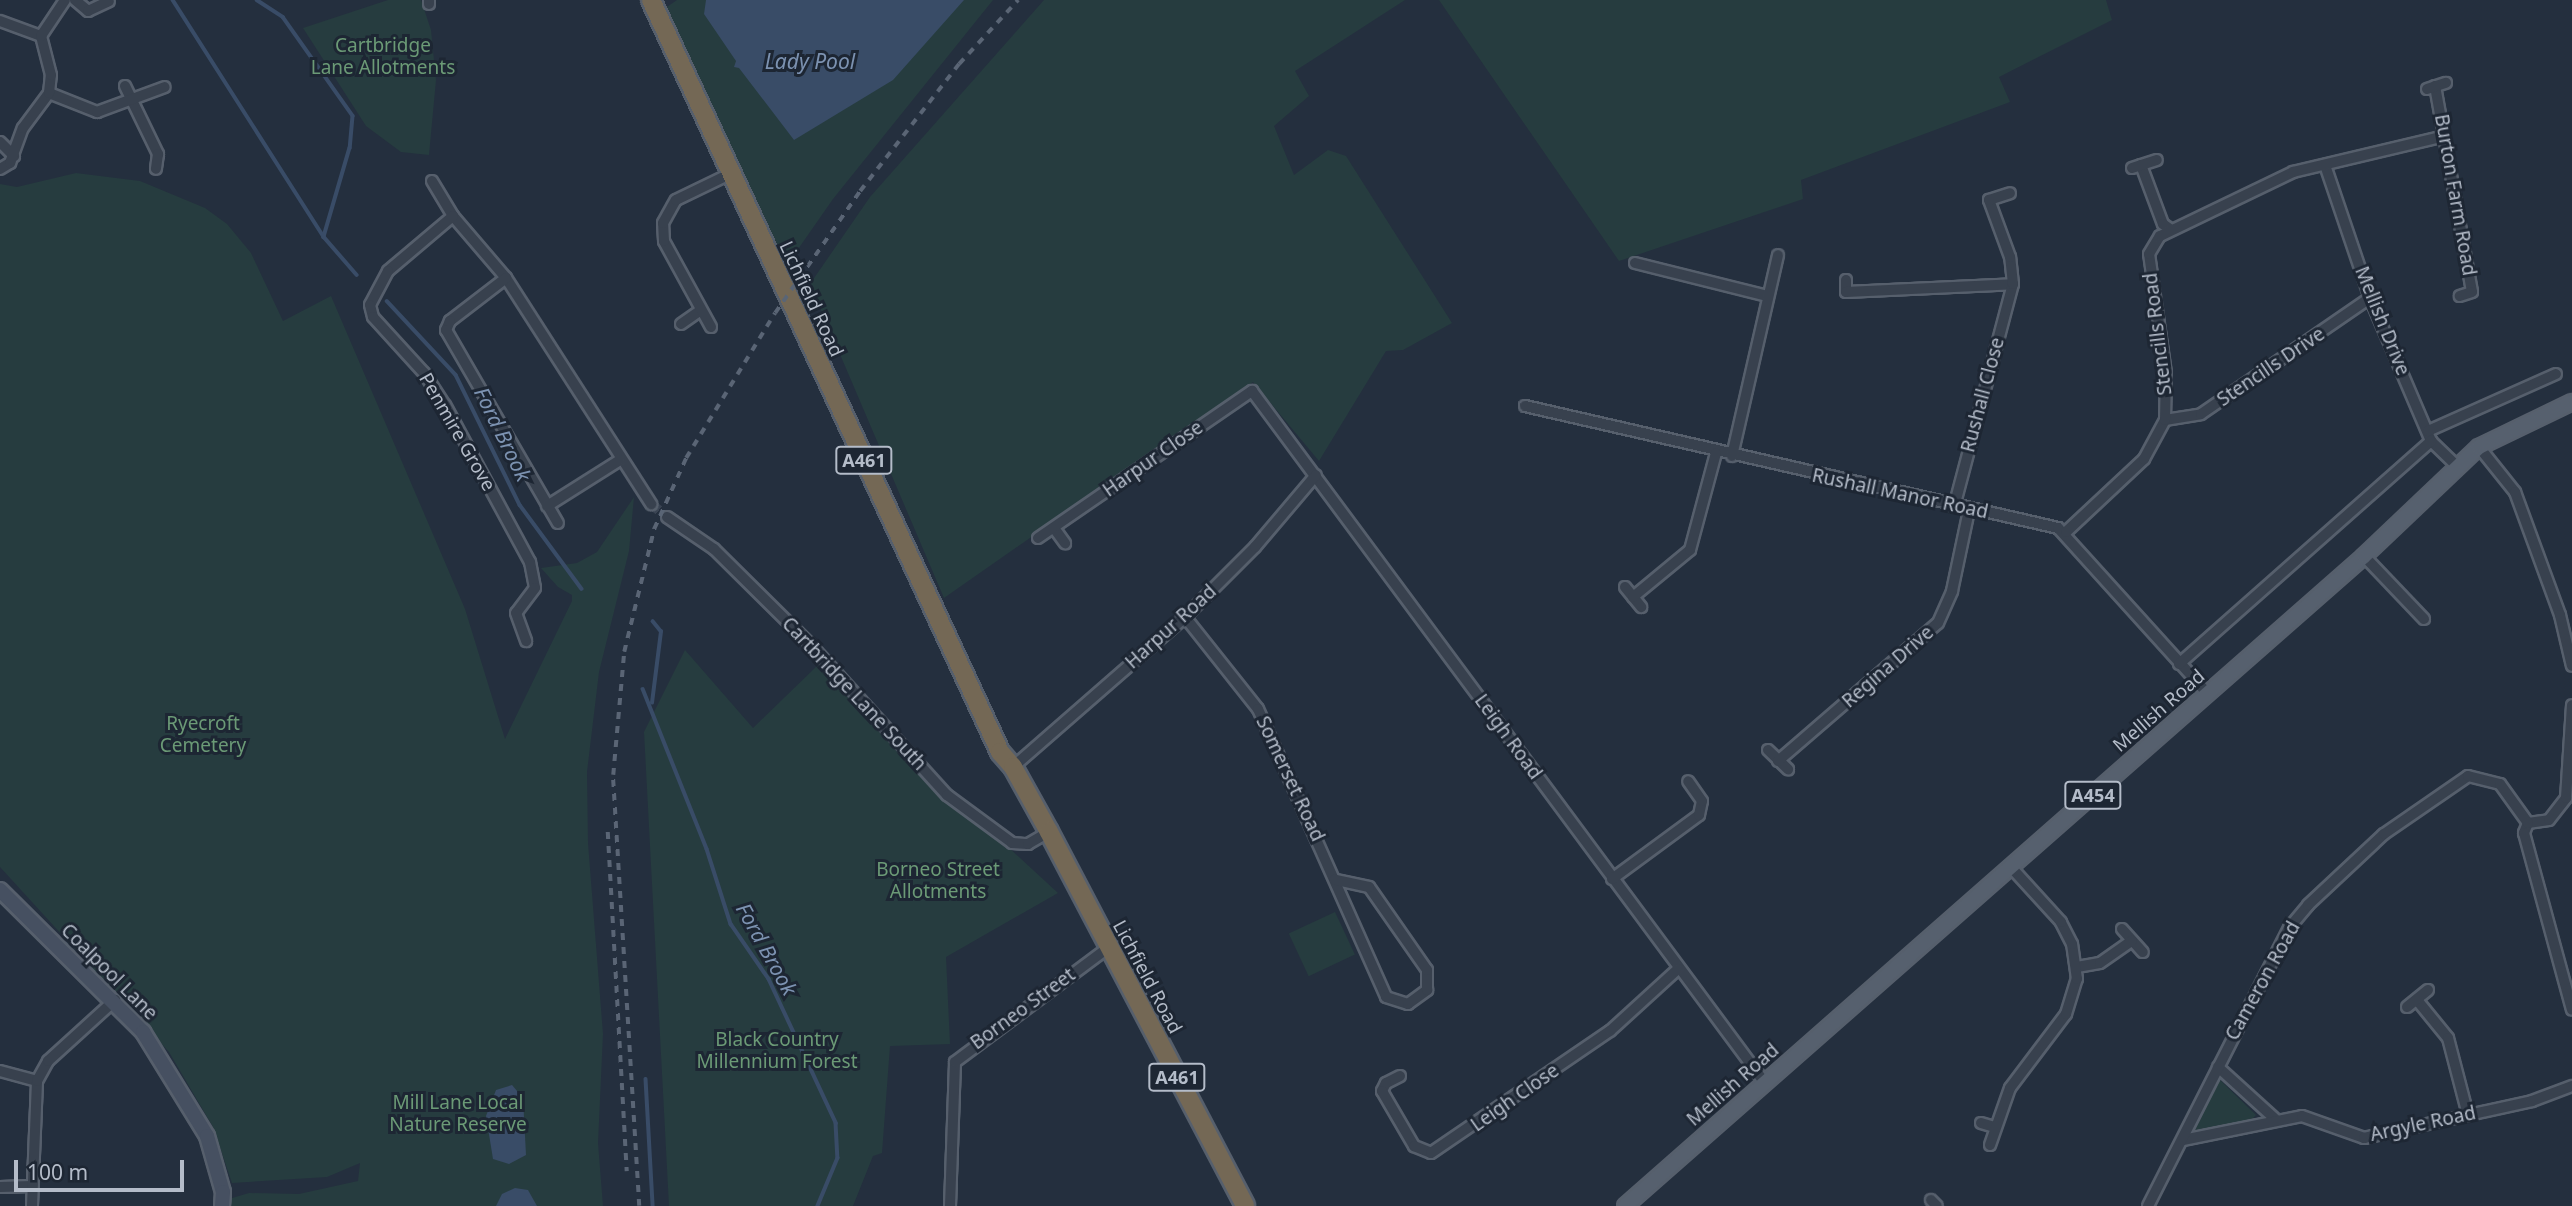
<!DOCTYPE html>
<style>
body{margin:0}
#map{position:relative;width:2572px;height:1206px;overflow:hidden;background:#242f3e;font-family:"Noto Sans",sans-serif}
div>[style]{position:absolute}
[style*='--x']{left:calc(var(--x)*1px);top:calc(var(--y)*1px);width:calc(var(--w)*1px);rotate:calc(var(--a)*1deg)}
.green>*{inset:0;background:#263c3f;transform-origin:0 0}
.water>*{inset:0;background:#394c67}
.stream>*{height:3.5px;margin:-1.75px;padding:0 1.75px;transform-origin:1.75px;border-radius:1.75px;background:#394c67}
.street-tunnel>*{height:10px;margin-top:-5px;transform-origin:0;background:repeating-linear-gradient(90deg,#3a4453 0 10px,transparent 0 15px)}
.roads{filter:drop-shadow(2px 0 #565f6c) drop-shadow(-2px 0 #565f6c) drop-shadow(0 2px #565f6c) drop-shadow(0 -2px #565f6c)}
.street>*{height:10px;margin:-5px;padding:0 5px;transform-origin:5px;border-radius:5px;background:#38414e}
.secondary>*{height:14px;margin:-7px;padding:0 7px;transform-origin:7px;border-radius:7px;background:#465061}
.primary>*{height:14px;margin:-7px;padding:0 7px;transform-origin:7px;border-radius:7px;background:#56606e}
.highway>*{height:18px;margin:-9px;padding:0 9px;transform-origin:9px;border-radius:9px;background:#746855}
.rail>*{height:3.5px;margin-top:-1.75px;transform-origin:0;background:repeating-linear-gradient(90deg,#5a6575 0 7px,transparent 0 14px)}
span{translate:-50% -50%;white-space:nowrap;text-align:center;line-height:1.15;-webkit-text-stroke:6px #1d2633;paint-order:stroke}
.shield-label span{padding:2px 5px;background:#1d2633;border:2px solid;border-radius:5px;-webkit-text-stroke-width:0}
.shield-label{font-size:18px;color:#b4bcc9;font-weight:700}
.park-label{font-size:19px;color:#6b9a76}
.street-label{font-size:19px;color:#b4bcc9}
.water-label{font-size:21px;color:#7c92b1;font-style:italic}
.scale{position:absolute;left:14px;top:1160px;width:170px;height:32px;box-sizing:border-box;border:4px solid #b4bcc9;border-top:0;padding-left:9px;font-size:21px;line-height:24px;white-space:nowrap;color:#b4bcc9;-webkit-text-stroke:5px #1d2633;paint-order:stroke}
</style>
<div id="map">
<div class="green">
<i style="clip-path:polygon(388px 0,421px 0,431px 30px,436px 80px,429px 155px,401px 152px,366px 126px,303px 28px)"></i>
<i style="clip-path:polygon(677px 0,993px 0,833px 199px,787px 265px,664px 9px)"></i>
<i style="clip-path:polygon(1044px 0,1405px 0,1295px 71px,1309px 96px,1274px 126px,1294px 175px,1328px 150px,1346px 156px,1452px 323px,1403px 350px,1386px 351px,1319px 461px,1253px 382px,944px 598px,810px 284px,870px 197px)"></i>
<i style="clip-path:polygon(1439px 0,2106px 0,2112px 20px,1999px 77px,2010px 102px,1801px 180px,1803px 199px,1619px 261px)"></i>
<i style="clip-path:polygon(76px 173px,140px 181px,205px 208px,227px 224px,251px 253px,283px 321px,331px 296px,465px 609px,505px 739px,572px 601px,572px 595px,558px 587px,541px 568px,577px 563px,597px 552px,634px 497px,629px 551px,599px 672px,587px 772px,588px 843px,603px 1034px,598px 1143px,603px 1206px,229px 1206px,229px 1199px,249px 1193px,299px 1194px,358px 1181px,360px 1163px,327px 1177px,232px 1183px,213px 1127px,169px 1052px,0 867px,0 184px,17px 187px)"></i>
<i style="clip-path:polygon(685px 650px,753px 728px,818px 665px,942px 799px,1007px 846px,1058px 893px,946px 957px,950px 1044px,890px 1046px,882px 1153px,873px 1156px,853px 1206px,669px 1206px,644px 732px)"></i>
<i style="left:1335px;top:912px;width:47px;height:51px;rotate:65deg"></i>
<i style="clip-path:polygon(2219px 1079px,2256px 1115px,2251px 1120px,2195px 1130px)"></i>
</div>
<div class="water">
<i style="clip-path:polygon(706px 0,964px 0,893px 80px,794px 140px,739px 68px,734px 67px,736px 61px,704px 14px)"></i>
<i style="clip-path:polygon(512px 1085px,523px 1098px,526px 1155px,509px 1164px,493px 1159px,486px 1116px,496px 1090px)"></i>
<i style="clip-path:polygon(515px 1188px,528px 1190px,537px 1206px,496px 1206px,502px 1194px)"></i>
</div>
<div class="stream">
<i style="--x:173;--y:0;--w:281;--a:57.5"></i>
<i style="--x:324;--y:237;--w:50;--a:49"></i>
<i style="--x:257;--y:0;--w:31;--a:33"></i>
<i style="--x:283;--y:17;--w:121;--a:54.7"></i>
<i style="--x:353;--y:116;--w:32;--a:95"></i>
<i style="--x:350;--y:148;--w:93;--a:106.3"></i>
<i style="--x:387;--y:301;--w:101;--a:47"></i>
<i style="--x:456;--y:375;--w:145;--a:63.8"></i>
<i style="--x:520;--y:505;--w:104;--a:53.6"></i>
<i style="--x:643;--y:689;--w:172;--a:68.2"></i>
<i style="--x:707;--y:849;--w:79;--a:72.3"></i>
<i style="--x:731;--y:924;--w:67;--a:55.4"></i>
<i style="--x:769;--y:979;--w:159;--a:65"></i>
<i style="--x:836;--y:1123;--w:35;--a:87"></i>
<i style="--x:838;--y:1158;--w:52;--a:112.6"></i>
<i style="--x:652;--y:703;--w:72;--a:-82.8"></i>
<i style="--x:661;--y:632;--w:13;--a:-129"></i>
<i style="--x:646;--y:1079;--w:127;--a:86.8"></i>
</div>
<div class="street-tunnel">
<i style="--x:651;--y:504;--w:21;--a:39"></i>
</div>
<div class="roads">
<div class="street">
<i style="--x:75;--y:0;--w:17;--a:40"></i>
<i style="--x:88;--y:11;--w:23;--a:-25"></i>
<i style="--x:429;--y:0;--w:4;--a:90"></i>
<i style="--x:0;--y:21;--w:44;--a:20.1"></i>
<i style="--x:125;--y:86;--w:76;--a:64.1"></i>
<i style="--x:158;--y:154;--w:15;--a:98"></i>
<i style="--x:2435;--y:86;--w:209;--a:79.8"></i>
<i style="--x:2472;--y:292;--w:13;--a:162"></i>
<i style="--x:2427;--y:89;--w:20;--a:-18"></i>
<i style="--x:49;--y:93;--w:52;--a:21.6"></i>
<i style="--x:97;--y:112;--w:72;--a:-20.2"></i>
<i style="--x:0;--y:142;--w:20;--a:45"></i>
<i style="--x:2141;--y:165;--w:63;--a:69.6"></i>
<i style="--x:2163;--y:224;--w:9;--a:36"></i>
<i style="--x:2325;--y:165;--w:140;--a:71.3"></i>
<i style="--x:2370;--y:298;--w:155;--a:66.9"></i>
<i style="--x:2431;--y:441;--w:36;--a:44"></i>
<i style="--x:2132;--y:168;--w:26;--a:-18"></i>
<i style="--x:0;--y:169;--w:12;--a:-31"></i>
<i style="--x:10;--y:163;--w:37;--a:-70"></i>
<i style="--x:23;--y:128;--w:44;--a:-53.4"></i>
<i style="--x:49;--y:93;--w:18;--a:-84"></i>
<i style="--x:51;--y:75;--w:40;--a:-104.4"></i>
<i style="--x:41;--y:36;--w:43;--a:-56.3"></i>
<i style="--x:432;--y:181;--w:41;--a:59"></i>
<i style="--x:453;--y:216;--w:82;--a:49.5"></i>
<i style="--x:506;--y:278;--w:269;--a:57.3"></i>
<i style="--x:453;--y:216;--w:85;--a:139.8"></i>
<i style="--x:388;--y:271;--w:38;--a:118"></i>
<i style="--x:370;--y:305;--w:12;--a:76"></i>
<i style="--x:373;--y:317;--w:76;--a:47.7"></i>
<i style="--x:424;--y:373;--w:38;--a:57"></i>
<i style="--x:445;--y:405;--w:179;--a:61.6"></i>
<i style="--x:530;--y:562;--w:26;--a:79"></i>
<i style="--x:535;--y:588;--w:31;--a:127"></i>
<i style="--x:516;--y:613;--w:30;--a:70"></i>
<i style="--x:1635;--y:263;--w:136;--a:14"></i>
<i style="--x:506;--y:278;--w:71;--a:142.5"></i>
<i style="--x:450;--y:321;--w:10;--a:114"></i>
<i style="--x:446;--y:330;--w:223;--a:59.9"></i>
<i style="--x:1846;--y:280;--w:12;--a:90"></i>
<i style="--x:1846;--y:292;--w:167;--a:-2.7"></i>
<i style="--x:681;--y:324;--w:24;--a:-35"></i>
<i style="--x:711;--y:327;--w:98;--a:-118.7"></i>
<i style="--x:664;--y:241;--w:18;--a:-93"></i>
<i style="--x:663;--y:223;--w:26;--a:-61"></i>
<i style="--x:676;--y:200;--w:62;--a:-25.7"></i>
<i style="--x:1525;--y:406;--w:547;--a:12.89"></i>
<i style="--x:2058;--y:528;--w:224;--a:47.9"></i>
<i style="--x:2165;--y:420;--w:36;--a:-9"></i>
<i style="--x:2201;--y:414;--w:205;--a:-34.5"></i>
<i style="--x:2428;--y:431;--w:140;--a:-24"></i>
<i style="--x:2479;--y:447;--w:58;--a:51.3"></i>
<i style="--x:2515;--y:492;--w:131;--a:69.9"></i>
<i style="--x:2560;--y:615;--w:52;--a:76.8"></i>
<i style="--x:1732;--y:456;--w:206;--a:-77.1"></i>
<i style="--x:547;--y:506;--w:86;--a:-32.2"></i>
<i style="--x:1954;--y:507;--w:231;--a:-75.2"></i>
<i style="--x:2013;--y:284;--w:27;--a:-96"></i>
<i style="--x:2010;--y:257;--w:61;--a:-110.2"></i>
<i style="--x:1989;--y:200;--w:22;--a:-18"></i>
<i style="--x:667;--y:517;--w:57;--a:34.2"></i>
<i style="--x:714;--y:549;--w:135;--a:44.7"></i>
<i style="--x:810;--y:644;--w:204;--a:47.8"></i>
<i style="--x:947;--y:795;--w:81;--a:36.4"></i>
<i style="--x:1012;--y:843;--w:16;--a:4"></i>
<i style="--x:1028;--y:844;--w:24;--a:-30"></i>
<i style="--x:1054;--y:528;--w:19;--a:54"></i>
<i style="--x:2066;--y:532;--w:107;--a:-43.1"></i>
<i style="--x:2144;--y:459;--w:44;--a:-61.7"></i>
<i style="--x:2165;--y:420;--w:47;--a:-88.8"></i>
<i style="--x:2166;--y:373;--w:120;--a:-98.1"></i>
<i style="--x:2149;--y:254;--w:21;--a:-59"></i>
<i style="--x:2160;--y:236;--w:148;--a:-25.7"></i>
<i style="--x:2293;--y:172;--w:156;--a:-13.3"></i>
<i style="--x:1038;--y:538;--w:260;--a:-34.5"></i>
<i style="--x:1252;--y:391;--w:861;--a:53.45"></i>
<i style="--x:2364;--y:556;--w:87;--a:46.4"></i>
<i style="--x:1625;--y:587;--w:26;--a:51"></i>
<i style="--x:1633;--y:597;--w:74;--a:-39.5"></i>
<i style="--x:1690;--y:550;--w:100;--a:-75"></i>
<i style="--x:1185;--y:617;--w:117;--a:51.6"></i>
<i style="--x:1258;--y:709;--w:315;--a:66"></i>
<i style="--x:1386;--y:997;--w:23;--a:18"></i>
<i style="--x:1408;--y:1004;--w:24;--a:-36"></i>
<i style="--x:1427;--y:990;--w:20;--a:-90"></i>
<i style="--x:1427;--y:970;--w:101;--a:-124.9"></i>
<i style="--x:1369;--y:887;--w:35;--a:-168"></i>
<i style="--x:2179;--y:664;--w:337;--a:-41.5"></i>
<i style="--x:1768;--y:750;--w:28;--a:44"></i>
<i style="--x:1778;--y:761;--w:211;--a:-40.8"></i>
<i style="--x:1938;--y:623;--w:35;--a:-66"></i>
<i style="--x:1952;--y:591;--w:83;--a:-78.1"></i>
<i style="--x:1013;--y:767;--w:228;--a:-41.1"></i>
<i style="--x:1185;--y:617;--w:99;--a:-45"></i>
<i style="--x:1255;--y:547;--w:94;--a:-49.7"></i>
<i style="--x:2528;--y:823;--w:11;--a:112"></i>
<i style="--x:2524;--y:833;--w:183;--a:74.8"></i>
<i style="--x:2528;--y:823;--w:21;--a:-8"></i>
<i style="--x:2549;--y:820;--w:28;--a:-52"></i>
<i style="--x:2566;--y:798;--w:93;--a:-86.3"></i>
<i style="--x:1612;--y:879;--w:108;--a:-36.3"></i>
<i style="--x:1699;--y:815;--w:14;--a:-78"></i>
<i style="--x:1702;--y:801;--w:24;--a:-125"></i>
<i style="--x:2122;--y:929;--w:31;--a:48"></i>
<i style="--x:2077;--y:967;--w:23;--a:-10"></i>
<i style="--x:2100;--y:963;--w:39;--a:-35"></i>
<i style="--x:2417;--y:1000;--w:49;--a:50.8"></i>
<i style="--x:2448;--y:1038;--w:80;--a:75.4"></i>
<i style="--x:2407;--y:1007;--w:27;--a:-39"></i>
<i style="--x:2218;--y:1067;--w:76;--a:42.3"></i>
<i style="--x:0;--y:1071;--w:38;--a:15"></i>
<i style="--x:1400;--y:1076;--w:16;--a:153"></i>
<i style="--x:1386;--y:1083;--w:9;--a:117"></i>
<i style="--x:1382;--y:1091;--w:64;--a:59.8"></i>
<i style="--x:1414;--y:1146;--w:18;--a:22"></i>
<i style="--x:1431;--y:1153;--w:217;--a:-34.3"></i>
<i style="--x:1610;--y:1031;--w:92;--a:-42.4"></i>
<i style="--x:1981;--y:1123;--w:14;--a:17"></i>
<i style="--x:2183;--y:1140;--w:121;--a:-11.4"></i>
<i style="--x:2302;--y:1116;--w:66;--a:19.5"></i>
<i style="--x:2364;--y:1138;--w:172;--a:-12.4"></i>
<i style="--x:2532;--y:1101;--w:43;--a:-20.6"></i>
<i style="--x:1990;--y:1145;--w:60;--a:-70.7"></i>
<i style="--x:2010;--y:1088;--w:93;--a:-52.9"></i>
<i style="--x:2066;--y:1014;--w:37;--a:-73"></i>
<i style="--x:2077;--y:979;--w:35;--a:-98"></i>
<i style="--x:2072;--y:944;--w:25;--a:-117"></i>
<i style="--x:2061;--y:922;--w:74;--a:-132.3"></i>
<i style="--x:0;--y:1187;--w:32;--a:-2"></i>
<i style="--x:1931;--y:1200;--w:8;--a:45"></i>
<i style="--x:32;--y:1206;--w:125;--a:-87.7"></i>
<i style="--x:37;--y:1081;--w:23;--a:-61"></i>
<i style="--x:48;--y:1061;--w:91;--a:-42.3"></i>
<i style="--x:950;--y:1206;--w:144;--a:-88"></i>
<i style="--x:955;--y:1062;--w:191;--a:-36.7"></i>
<i style="--x:2148;--y:1206;--w:312;--a:-63.1"></i>
<i style="--x:2289;--y:928;--w:30;--a:-50"></i>
<i style="--x:2308;--y:905;--w:104;--a:-43.1"></i>
<i style="--x:2384;--y:834;--w:102;--a:-34.6"></i>
<i style="--x:2468;--y:776;--w:33;--a:14"></i>
<i style="--x:2500;--y:784;--w:48;--a:54.3"></i>
</div>
<div class="secondary">
<i style="--x:0;--y:890;--w:202;--a:44.8"></i>
<i style="--x:143;--y:1032;--w:122;--a:58.4"></i>
<i style="--x:207;--y:1136;--w:58;--a:74.1"></i>
<i style="--x:223;--y:1192;--w:14;--a:94"></i>
</div>
<div class="primary">
<i style="--x:1625;--y:1206;--w:984;--a:-41.33"></i>
<i style="--x:2364;--y:556;--w:158;--a:-43.5"></i>
<i style="--x:2479;--y:447;--w:103;--a:-25.8"></i>
</div>
<div class="highway">
<i style="--x:651;--y:0;--w:829;--a:65.1"></i>
<i style="--x:1000;--y:752;--w:20;--a:49"></i>
<i style="--x:1013;--y:767;--w:74;--a:61"></i>
<i style="--x:1049;--y:832;--w:422;--a:62.3"></i>
</div>
</div>
<div class="rail">
<i style="--x:608;--y:832;--w:340;--a:86.8"></i>
<i style="--x:639;--y:1206;--w:432;--a:-93.5"></i>
<i style="--x:613;--y:775;--w:123;--a:-84.9"></i>
<i style="--x:624;--y:652;--w:127;--a:-76.3"></i>
<i style="--x:654;--y:529;--w:78;--a:-65.7"></i>
<i style="--x:686;--y:458;--w:170;--a:-58.5"></i>
<i style="--x:775;--y:313;--w:149;--a:-55.1"></i>
<i style="--x:860;--y:191;--w:161;--a:-52.1"></i>
<i style="--x:959;--y:64;--w:87;--a:-47.3"></i>
</div>
<div class="shield-label">
<span style="left:864px;top:460px">A461</span>
<span style="left:2093px;top:795px">A454</span>
<span style="left:1177px;top:1077px">A461</span>
</div>
<div class="park-label">
<span style="left:383px;top:57px">Cartbridge<br>Lane Allotments</span>
<span style="left:203px;top:735px">Ryecroft<br>Cemetery</span>
<span style="left:938px;top:881px">Borneo Street<br>Allotments</span>
<span style="left:777px;top:1051px">Black Country<br>Millennium Forest</span>
<span style="left:458px;top:1114px">Mill Lane Local<br>Nature Reserve</span>
</div>
<div class="street-label">
<span style="left:2455px;top:195px;rotate:80deg">Burton Farm Road</span>
<span style="left:811px;top:299px;rotate:65deg">Lichfield Road</span>
<span style="left:2382px;top:321px;rotate:68deg">Mellish Drive</span>
<span style="left:2158px;top:334px;rotate:-97deg">Stencills Road</span>
<span style="left:2271px;top:367px;rotate:-34deg">Stencills Drive</span>
<span style="left:1983px;top:395px;rotate:-75deg">Rushall Close</span>
<span style="left:457px;top:432px;rotate:60deg">Penmire Grove</span>
<span style="left:1153px;top:459px;rotate:-35deg">Harpur Close</span>
<span style="left:1900px;top:494px;rotate:12deg">Rushall Manor Road</span>
<span style="left:1171px;top:627px;rotate:-42deg">Harpur Road</span>
<span style="left:1888px;top:667px;rotate:-41deg">Regina Drive</span>
<span style="left:854px;top:694px;rotate:47deg">Cartbridge Lane South</span>
<span style="left:2159px;top:711px;rotate:-41deg">Mellish Road</span>
<span style="left:1508px;top:737px;rotate:54deg">Leigh Road</span>
<span style="left:1290px;top:779px;rotate:65deg">Somerset Road</span>
<span style="left:109px;top:972px;rotate:45deg">Coalpool Lane</span>
<span style="left:1147px;top:977px;rotate:62deg">Lichfield Road</span>
<span style="left:2263px;top:981px;rotate:-61deg">Cameron Road</span>
<span style="left:1023px;top:1009px;rotate:-36deg">Borneo Street</span>
<span style="left:1733px;top:1085px;rotate:-41deg">Mellish Road</span>
<span style="left:1515px;top:1098px;rotate:-35deg">Leigh Close</span>
<span style="left:2423px;top:1124px;rotate:-12deg">Argyle Road</span>
</div>
<div class="water-label">
<span style="left:810px;top:61px">Lady Pool</span>
<span style="left:503px;top:434px;rotate:64deg">Ford Brook</span>
<span style="left:767px;top:949px;rotate:61deg">Ford Brook</span>
</div>
<div class="scale">100 m</div>
</div>
